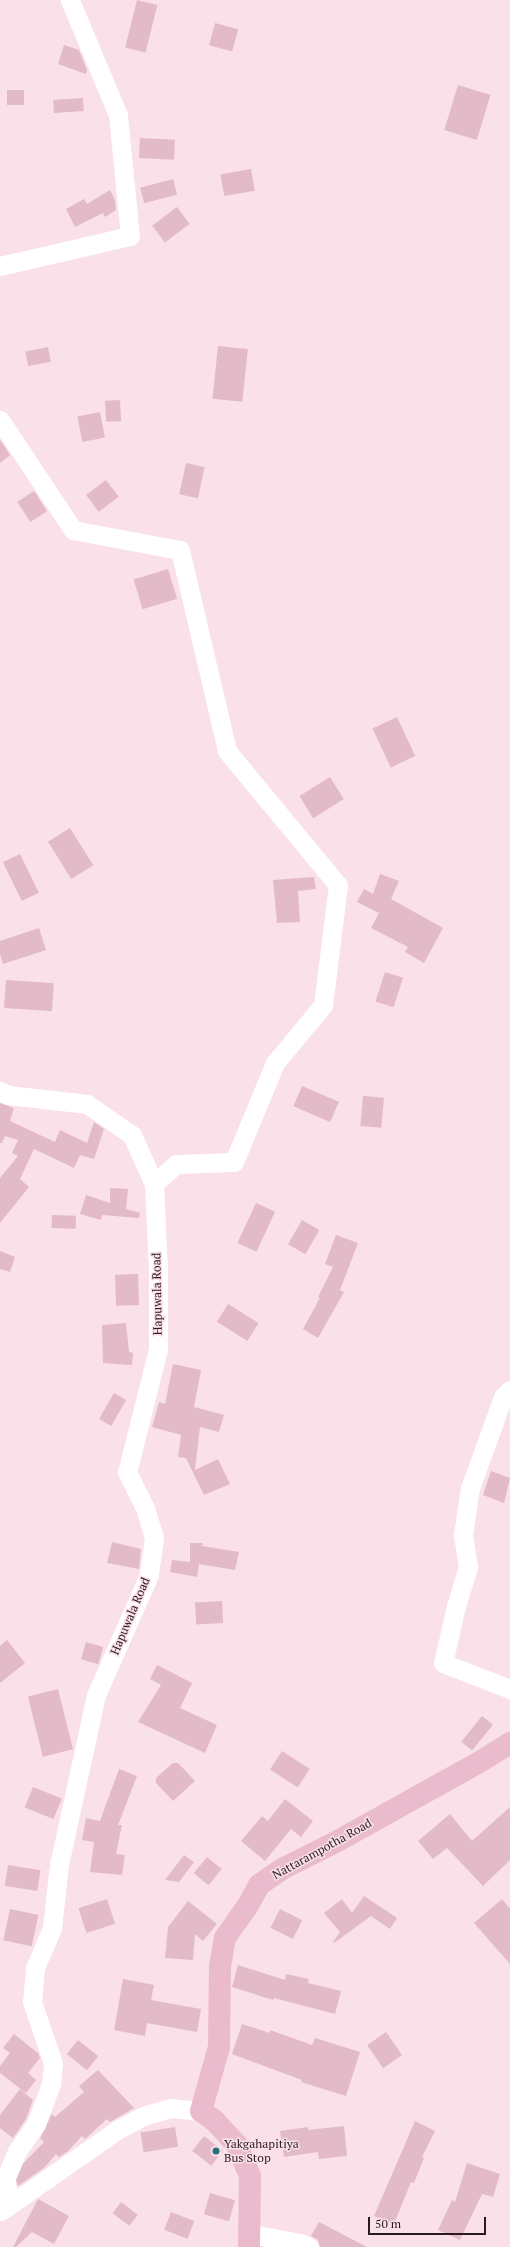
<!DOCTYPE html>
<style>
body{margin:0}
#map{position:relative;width:510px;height:2247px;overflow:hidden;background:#fae0e8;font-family:"PT Serif",serif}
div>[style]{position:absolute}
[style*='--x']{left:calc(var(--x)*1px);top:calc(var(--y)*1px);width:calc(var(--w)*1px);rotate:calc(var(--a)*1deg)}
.building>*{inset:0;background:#e3bac7;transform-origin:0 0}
.minor>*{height:19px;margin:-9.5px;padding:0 9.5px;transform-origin:9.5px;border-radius:9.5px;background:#fff}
.major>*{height:22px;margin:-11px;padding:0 11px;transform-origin:11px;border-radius:11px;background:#eabbcc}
.dots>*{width:11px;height:11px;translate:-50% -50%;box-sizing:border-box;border:2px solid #fae0e8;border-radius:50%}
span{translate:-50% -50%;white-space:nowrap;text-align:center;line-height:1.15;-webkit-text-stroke:3px #fae0e8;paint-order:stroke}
.street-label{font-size:12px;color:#291a1f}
.poi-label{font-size:12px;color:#291a1f}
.left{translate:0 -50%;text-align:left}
.scale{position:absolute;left:368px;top:2217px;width:118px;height:18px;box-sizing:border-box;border:2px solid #291a1f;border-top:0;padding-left:5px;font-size:12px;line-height:14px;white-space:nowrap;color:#291a1f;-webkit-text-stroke:3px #fae0e8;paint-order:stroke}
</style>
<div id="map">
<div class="building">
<i style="left:137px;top:0;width:21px;height:49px;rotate:14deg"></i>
<i style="left:215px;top:23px;width:24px;height:23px;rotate:15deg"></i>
<i style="clip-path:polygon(64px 45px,79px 50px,87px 70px,86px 74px,58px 64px)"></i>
<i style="left:458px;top:85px;width:34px;height:47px;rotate:17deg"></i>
<i style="left:7px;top:90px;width:17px;height:15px"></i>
<i style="left:83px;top:98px;width:13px;height:30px;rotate:86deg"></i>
<i style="left:140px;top:138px;width:35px;height:20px;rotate:3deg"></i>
<i style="left:251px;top:169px;width:22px;height:31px;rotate:80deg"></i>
<i style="left:173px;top:179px;width:16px;height:34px;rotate:75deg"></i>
<i style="clip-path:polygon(110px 190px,115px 200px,116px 210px,105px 217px,103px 213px,75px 227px,66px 209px,84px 199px,87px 204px)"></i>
<i style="left:177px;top:207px;width:21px;height:31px;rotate:53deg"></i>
<i style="left:218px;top:346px;width:30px;height:53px;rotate:6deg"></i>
<i style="left:48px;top:347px;width:15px;height:23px;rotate:79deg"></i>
<i style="left:120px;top:400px;width:21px;height:15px;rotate:87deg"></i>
<i style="left:100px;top:412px;width:26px;height:23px;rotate:79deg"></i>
<i style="clip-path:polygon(0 440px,10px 455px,0 463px)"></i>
<i style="left:186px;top:463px;width:19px;height:32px;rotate:12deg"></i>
<i style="left:106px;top:480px;width:21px;height:25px;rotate:53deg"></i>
<i style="left:34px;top:491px;width:24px;height:20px;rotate:57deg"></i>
<i style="left:168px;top:569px;width:31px;height:36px;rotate:73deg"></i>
<i style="left:397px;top:717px;width:43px;height:27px;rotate:65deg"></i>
<i style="left:330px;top:777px;width:26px;height:36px;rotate:58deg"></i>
<i style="left:70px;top:828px;width:44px;height:26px;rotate:58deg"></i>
<i style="left:20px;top:854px;width:43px;height:19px;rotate:64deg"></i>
<i style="clip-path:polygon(380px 874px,399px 881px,391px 899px,443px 928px,424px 963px,405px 952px,408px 947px,371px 928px,379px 913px,357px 902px,364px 889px,373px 894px)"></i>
<i style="clip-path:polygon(314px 877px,316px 889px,298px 891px,300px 922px,277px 923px,273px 880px)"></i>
<i style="clip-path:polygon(39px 928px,46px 950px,3px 964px,0 954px,0 941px)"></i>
<i style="left:385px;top:972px;width:19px;height:31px;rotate:18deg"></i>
<i style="left:6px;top:980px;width:48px;height:28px;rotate:4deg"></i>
<i style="left:302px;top:1086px;width:40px;height:22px;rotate:23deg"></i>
<i style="left:363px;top:1096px;width:21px;height:30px;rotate:5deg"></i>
<i style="clip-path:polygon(0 1103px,14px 1108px,10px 1121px,55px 1142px,60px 1130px,87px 1143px,94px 1122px,104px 1129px,94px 1159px,80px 1155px,74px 1168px,34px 1149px,20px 1179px,29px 1187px,0 1223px,0 1178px,18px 1156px,12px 1153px,18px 1140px,5px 1136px,2px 1143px,0 1143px)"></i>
<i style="clip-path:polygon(110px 1188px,128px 1189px,126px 1209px,140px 1213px,139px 1218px,102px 1215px,101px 1220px,80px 1214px,86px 1195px,110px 1203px)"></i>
<i style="left:256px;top:1203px;width:21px;height:44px;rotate:25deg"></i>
<i style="left:52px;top:1215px;width:24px;height:13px;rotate:2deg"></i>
<i style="left:302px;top:1220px;width:20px;height:28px;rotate:30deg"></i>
<i style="clip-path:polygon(336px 1235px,358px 1243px,340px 1290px,344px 1292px,318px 1338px,303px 1329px,320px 1298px,318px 1297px,333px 1267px,325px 1264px)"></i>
<i style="clip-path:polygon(0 1251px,15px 1257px,10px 1272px,0 1269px)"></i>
<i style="left:138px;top:1274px;width:31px;height:23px;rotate:88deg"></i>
<i style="left:228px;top:1304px;width:36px;height:21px;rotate:32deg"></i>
<i style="clip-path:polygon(126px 1323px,129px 1352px,133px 1353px,132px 1365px,103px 1363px,102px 1325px)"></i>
<i style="clip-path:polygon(173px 1364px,201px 1370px,194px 1407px,224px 1415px,219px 1432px,200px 1427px,195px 1470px,218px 1459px,230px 1484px,204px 1495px,186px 1458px,178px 1457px,181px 1435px,152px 1427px,159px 1402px,165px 1404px)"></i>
<i style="left:114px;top:1393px;width:14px;height:30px;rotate:30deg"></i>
<i style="clip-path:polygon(491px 1471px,510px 1478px,504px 1503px,483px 1495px)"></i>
<i style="clip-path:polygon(112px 1542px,141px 1549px,139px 1569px,107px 1563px)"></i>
<i style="clip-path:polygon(190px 1543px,203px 1543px,202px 1546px,239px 1552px,235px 1570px,199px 1564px,197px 1577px,170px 1572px,172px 1560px,190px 1562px)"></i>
<i style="left:222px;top:1601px;width:22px;height:27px;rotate:87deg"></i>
<i style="clip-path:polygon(7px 1640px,25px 1663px,0 1683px,0 1646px)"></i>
<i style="left:86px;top:1642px;width:18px;height:18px;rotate:16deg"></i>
<i style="clip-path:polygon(157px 1665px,192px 1683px,180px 1708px,217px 1725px,205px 1753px,138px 1722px,161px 1685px,150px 1679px)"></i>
<i style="left:58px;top:1689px;width:62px;height:31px;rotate:76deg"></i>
<i style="left:482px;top:1716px;width:14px;height:33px;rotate:39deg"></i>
<i style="left:282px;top:1751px;width:33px;height:22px;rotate:33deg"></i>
<i style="clip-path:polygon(173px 1763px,178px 1763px,195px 1781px,173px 1801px,156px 1783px,156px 1778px)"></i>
<i style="clip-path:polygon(119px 1769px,137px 1776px,118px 1825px,122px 1825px,116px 1854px,125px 1855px,122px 1875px,90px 1872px,94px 1842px,82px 1840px,86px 1818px,100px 1821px)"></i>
<i style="left:33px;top:1787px;width:31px;height:22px;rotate:22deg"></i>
<i style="clip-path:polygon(285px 1799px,313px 1821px,301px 1837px,291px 1829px,265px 1861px,241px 1841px,262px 1816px,268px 1821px)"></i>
<i style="clip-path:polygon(510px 1807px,510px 1860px,483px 1886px,447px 1848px,433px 1859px,418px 1841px,450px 1814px,472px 1841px)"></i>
<i style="clip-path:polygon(184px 1855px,194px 1862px,179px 1882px,165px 1880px)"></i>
<i style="left:207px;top:1857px;width:19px;height:21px;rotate:39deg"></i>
<i style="left:8px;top:1865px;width:33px;height:21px;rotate:9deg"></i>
<i style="clip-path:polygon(364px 1896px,397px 1918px,390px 1929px,371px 1916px,334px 1943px,333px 1942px,340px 1932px,324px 1913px,342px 1899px,352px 1913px)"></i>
<i style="left:107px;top:1899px;width:26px;height:30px;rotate:72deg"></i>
<i style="clip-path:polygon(502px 1899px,510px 1909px,510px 1964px,474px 1923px)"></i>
<i style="clip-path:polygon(188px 1901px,217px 1924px,203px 1941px,195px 1934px,193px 1960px,165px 1958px,168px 1927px)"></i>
<i style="left:10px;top:1909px;width:29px;height:32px;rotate:12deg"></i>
<i style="left:280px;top:1909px;width:25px;height:21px;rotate:27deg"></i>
<i style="clip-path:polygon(238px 1965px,285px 1980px,286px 1974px,309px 1979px,308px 1983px,341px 1991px,335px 2014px,274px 1998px,273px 2000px,232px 1987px)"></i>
<i style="clip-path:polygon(123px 1979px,154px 1985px,151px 2000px,201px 2009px,197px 2032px,147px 2023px,145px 2036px,114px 2030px)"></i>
<i style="clip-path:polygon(242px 2024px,270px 2033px,270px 2030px,312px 2045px,315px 2038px,360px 2052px,346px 2096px,301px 2082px,302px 2080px,232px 2054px)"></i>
<i style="left:386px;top:2032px;width:28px;height:23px;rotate:55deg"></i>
<i style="clip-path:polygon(14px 2034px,38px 2053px,40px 2058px,28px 2073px,36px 2080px,26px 2093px,0 2073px,0 2066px,10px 2053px,3px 2048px)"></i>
<i style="left:78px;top:2040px;width:26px;height:18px;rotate:39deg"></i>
<i style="clip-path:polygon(98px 2070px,134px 2108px,110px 2122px,107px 2119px,85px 2139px,82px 2136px,68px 2151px,59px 2157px,56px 2154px,45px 2167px,18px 2186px,16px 2180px,23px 2164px,44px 2142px,40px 2138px,52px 2114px,55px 2117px,84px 2092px,79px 2086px)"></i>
<i style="clip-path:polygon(20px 2089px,33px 2100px,26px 2119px,13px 2138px,0 2128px,0 2115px)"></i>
<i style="clip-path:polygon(415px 2121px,435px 2131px,422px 2157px,424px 2158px,414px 2183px,411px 2182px,394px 2224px,374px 2216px)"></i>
<i style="clip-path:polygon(344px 2126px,347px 2156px,319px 2159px,318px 2152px,284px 2157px,280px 2131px,308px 2127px,308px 2130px)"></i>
<i style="left:175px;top:2127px;width:20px;height:35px;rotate:81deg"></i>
<i style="left:204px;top:2136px;width:24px;height:19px;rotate:38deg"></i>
<i style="clip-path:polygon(467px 2163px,500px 2174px,493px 2197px,482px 2194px,460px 2240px,438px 2230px,452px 2200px,455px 2202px)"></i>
<i style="left:210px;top:2193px;width:26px;height:22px;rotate:16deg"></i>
<i style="clip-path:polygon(38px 2199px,69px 2216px,54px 2244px,32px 2232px,16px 2247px,13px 2247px)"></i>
<i style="left:121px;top:2202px;width:21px;height:14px;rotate:37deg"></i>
<i style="left:171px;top:2212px;width:25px;height:19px;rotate:21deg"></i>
<i style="clip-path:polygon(319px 2222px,367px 2247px,320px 2247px,318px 2240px,311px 2236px)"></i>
</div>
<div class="minor">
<i style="--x:0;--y:266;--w:133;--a:-13"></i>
<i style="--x:130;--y:236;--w:122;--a:-95.7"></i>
<i style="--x:118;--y:115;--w:125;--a:-112.7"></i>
<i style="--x:0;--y:420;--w:132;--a:56.4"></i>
<i style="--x:73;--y:530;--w:109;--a:10.6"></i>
<i style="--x:180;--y:550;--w:206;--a:76.8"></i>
<i style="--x:227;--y:751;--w:174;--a:50.4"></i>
<i style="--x:338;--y:885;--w:121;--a:97.1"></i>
<i style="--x:323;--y:1005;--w:75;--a:129.6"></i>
<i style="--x:275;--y:1063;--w:107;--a:112.5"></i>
<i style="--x:234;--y:1162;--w:58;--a:178"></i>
<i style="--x:176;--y:1164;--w:30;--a:138"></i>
<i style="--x:0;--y:1091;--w:9;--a:27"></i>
<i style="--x:8;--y:1095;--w:80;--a:6.5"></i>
<i style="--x:87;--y:1104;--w:55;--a:34.6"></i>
<i style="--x:132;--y:1135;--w:54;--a:65.8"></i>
<i style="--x:154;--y:1184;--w:84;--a:87.3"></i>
<i style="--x:158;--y:1268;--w:81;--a:90"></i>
<i style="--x:158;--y:1349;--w:127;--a:104.1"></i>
<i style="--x:127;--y:1472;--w:40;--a:63.4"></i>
<i style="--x:145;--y:1508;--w:31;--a:73"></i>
<i style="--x:154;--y:1538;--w:37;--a:98"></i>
<i style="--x:149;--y:1575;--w:131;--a:113.8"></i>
<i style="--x:96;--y:1695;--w:173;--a:102.3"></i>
<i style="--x:59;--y:1864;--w:64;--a:96.2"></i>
<i style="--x:52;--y:1928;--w:43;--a:113"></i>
<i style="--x:35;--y:1968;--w:34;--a:95"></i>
<i style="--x:32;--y:2002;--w:65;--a:71"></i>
<i style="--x:53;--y:2063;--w:21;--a:95"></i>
<i style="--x:51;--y:2084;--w:43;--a:110.6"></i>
<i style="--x:36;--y:2124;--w:33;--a:125"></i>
<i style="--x:17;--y:2151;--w:30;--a:113"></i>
<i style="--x:5;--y:2179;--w:26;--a:79"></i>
<i style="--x:510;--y:1390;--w:10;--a:135"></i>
<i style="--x:503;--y:1397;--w:97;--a:109.9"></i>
<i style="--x:470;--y:1488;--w:48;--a:98.5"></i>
<i style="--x:463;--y:1535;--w:32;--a:81"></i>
<i style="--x:468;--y:1567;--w:41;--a:107.1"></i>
<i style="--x:456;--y:1606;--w:58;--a:102.8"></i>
<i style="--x:443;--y:1663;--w:72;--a:21.2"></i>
<i style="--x:1;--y:2211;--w:141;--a:-34.9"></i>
<i style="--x:117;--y:2130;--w:30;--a:-28"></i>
<i style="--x:143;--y:2116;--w:29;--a:-16"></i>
<i style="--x:171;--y:2108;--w:30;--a:6"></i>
<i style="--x:251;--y:2234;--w:50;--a:10.4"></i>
<i style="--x:300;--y:2243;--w:10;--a:24"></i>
</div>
<div class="major">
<i style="--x:249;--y:2247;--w:71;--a:-89.2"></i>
<i style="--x:250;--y:2176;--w:34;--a:-113"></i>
<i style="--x:237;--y:2145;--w:33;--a:-133"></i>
<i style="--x:215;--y:2121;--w:17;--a:-144"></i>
<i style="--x:201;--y:2111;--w:66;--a:-74.3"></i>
<i style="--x:219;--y:2047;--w:81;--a:-89.3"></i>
<i style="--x:220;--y:1966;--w:28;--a:-80"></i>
<i style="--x:225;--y:1938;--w:38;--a:-55"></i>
<i style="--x:247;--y:1907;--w:25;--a:-61"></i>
<i style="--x:259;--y:1885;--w:28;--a:-35"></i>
<i style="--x:282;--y:1869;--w:58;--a:-26.6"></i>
<i style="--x:334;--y:1843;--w:165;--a:-29.1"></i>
<i style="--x:478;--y:1763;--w:38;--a:-32"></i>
</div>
<div class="dots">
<i style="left:216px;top:2151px;background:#277079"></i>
</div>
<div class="street-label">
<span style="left:157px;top:1294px;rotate:-91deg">Hapuwala Road</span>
<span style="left:130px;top:1616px;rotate:-67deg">Hapuwala Road</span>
<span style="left:322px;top:1849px;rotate:-29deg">Nattarampotha Road</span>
</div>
<div class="poi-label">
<span class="left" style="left:224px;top:2151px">Yakgahapitiya<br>Bus Stop</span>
</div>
<div class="scale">50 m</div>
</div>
